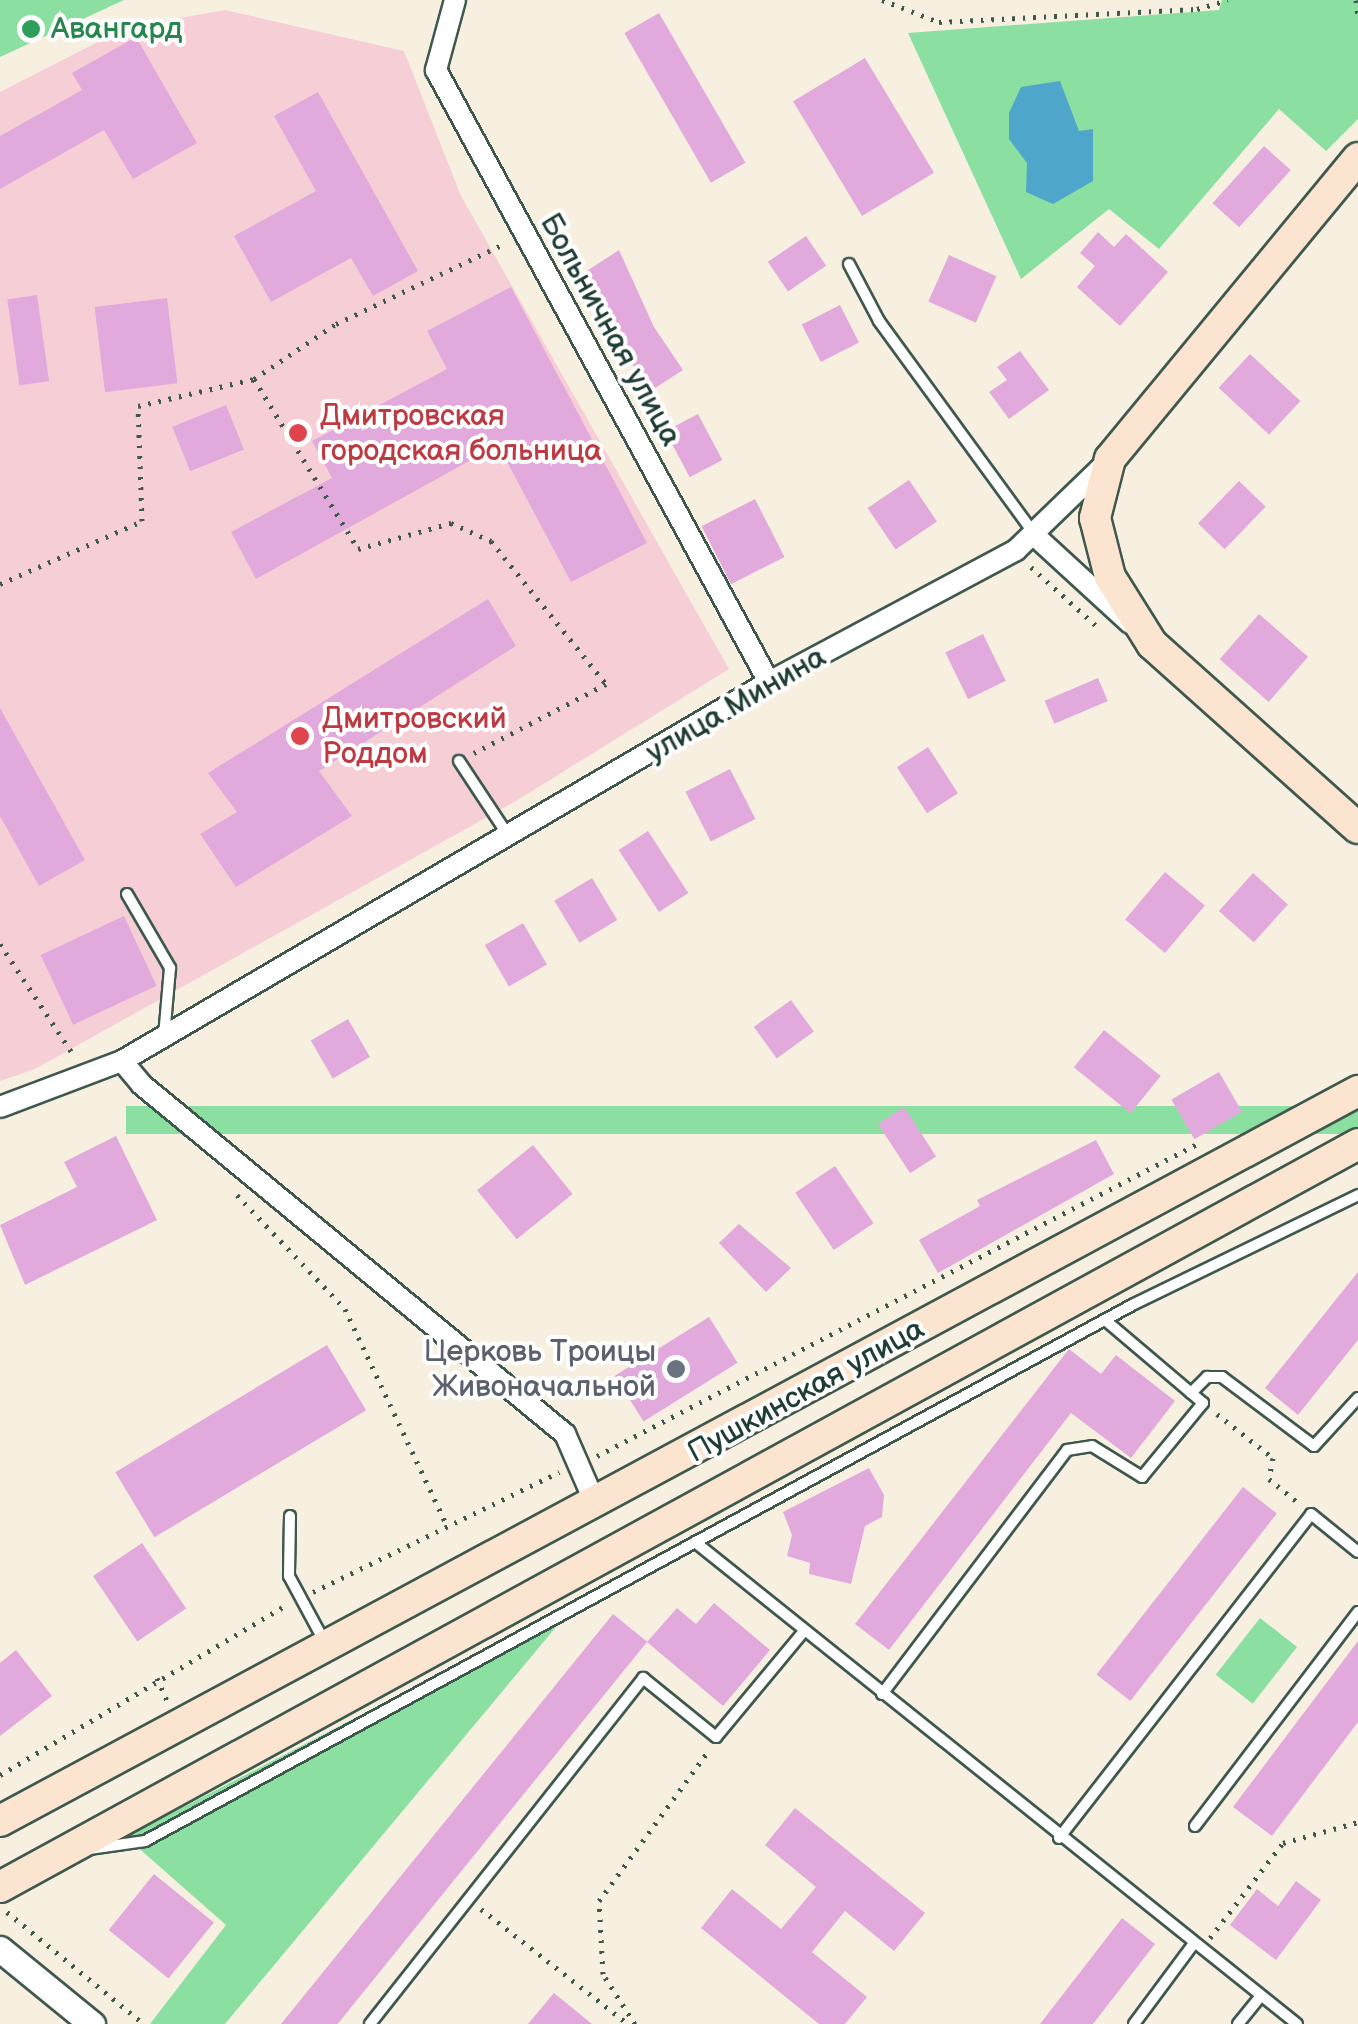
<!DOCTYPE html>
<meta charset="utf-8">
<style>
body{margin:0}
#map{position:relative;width:1358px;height:2024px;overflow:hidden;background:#f7f0e0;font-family:"Balsamiq Sans",sans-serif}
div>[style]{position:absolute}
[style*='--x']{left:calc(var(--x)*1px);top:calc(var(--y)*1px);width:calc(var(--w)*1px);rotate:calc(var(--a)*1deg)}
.built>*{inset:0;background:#f6cfd6}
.green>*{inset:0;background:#8bdfa1;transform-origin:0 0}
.water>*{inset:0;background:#4ea7cb}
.building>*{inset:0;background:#e2aadc;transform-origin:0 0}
.path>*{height:5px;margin-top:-2.5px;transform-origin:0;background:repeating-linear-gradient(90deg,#3f584e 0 2.5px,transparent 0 10.5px)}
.roads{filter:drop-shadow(2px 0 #3f584e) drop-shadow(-2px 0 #3f584e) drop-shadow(0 2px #3f584e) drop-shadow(0 -2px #3f584e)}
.service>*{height:10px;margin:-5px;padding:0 5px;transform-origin:5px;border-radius:5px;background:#fff}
.minor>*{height:20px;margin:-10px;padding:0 10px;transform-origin:10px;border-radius:10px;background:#fff}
.tertiary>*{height:25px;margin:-12.5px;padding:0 12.5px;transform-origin:12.5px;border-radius:12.5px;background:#fff}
.secondary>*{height:30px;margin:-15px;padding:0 15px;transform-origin:15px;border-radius:15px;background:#fce5d0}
.dots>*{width:28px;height:28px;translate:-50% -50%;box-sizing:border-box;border:5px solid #fff;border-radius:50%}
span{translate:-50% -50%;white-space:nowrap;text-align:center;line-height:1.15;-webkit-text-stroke:8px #fff;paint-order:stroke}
.leisure-label{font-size:30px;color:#27864d}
.left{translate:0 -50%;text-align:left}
.street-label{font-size:30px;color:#1f3d34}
.health-label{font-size:30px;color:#be3a42}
.worship-label{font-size:30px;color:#5b616d}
.right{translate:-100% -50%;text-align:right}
</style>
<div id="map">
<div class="built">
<i style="clip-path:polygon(225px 10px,404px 51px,461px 196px,729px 669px,516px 801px,35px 1069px,0 1081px,0 92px,127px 27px)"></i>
</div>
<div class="green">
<i style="clip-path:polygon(0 0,124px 0,0 57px)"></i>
<i style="clip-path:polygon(1222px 0,1358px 0,1358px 119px,1326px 151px,1279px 109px,1159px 249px,1109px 209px,1021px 279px,908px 33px,1219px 10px)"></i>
<i style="left:1358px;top:1106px;width:28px;height:1232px;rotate:90deg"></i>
<i style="clip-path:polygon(576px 1603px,225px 2024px,150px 2024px,226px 1925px,126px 1837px)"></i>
<i style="left:1260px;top:1618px;width:47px;height:72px;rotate:38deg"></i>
</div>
<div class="water">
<i style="clip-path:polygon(1060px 81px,1079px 131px,1093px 129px,1093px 181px,1053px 204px,1026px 192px,1027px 163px,1009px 139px,1009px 113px,1021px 87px)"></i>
</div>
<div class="building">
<i style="left:659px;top:13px;width:173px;height:40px;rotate:60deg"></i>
<i style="clip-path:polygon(136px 37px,197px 143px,133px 179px,104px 130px,0 189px,0 136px,82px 90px,72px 73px)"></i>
<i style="left:865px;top:58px;width:134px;height:84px;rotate:59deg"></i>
<i style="clip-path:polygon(318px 92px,418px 271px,373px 296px,351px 258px,271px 302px,234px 236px,316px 191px,274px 116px)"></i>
<i style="left:1264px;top:146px;width:36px;height:77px;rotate:42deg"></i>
<i style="clip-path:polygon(1098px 232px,1114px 247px,1126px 234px,1168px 272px,1120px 326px,1077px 287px,1095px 266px,1080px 253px)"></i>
<i style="left:806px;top:236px;width:36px;height:46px;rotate:56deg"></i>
<i style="clip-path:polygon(619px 250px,654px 327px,683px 370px,649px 392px,579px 276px)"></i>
<i style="left:949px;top:255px;width:52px;height:51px;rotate:24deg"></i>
<i style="clip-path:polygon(511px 287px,647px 543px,571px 582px,498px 445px,256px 579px,231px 532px,332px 478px,312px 441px,447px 369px,427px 331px)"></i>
<i style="left:37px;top:295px;width:87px;height:30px;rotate:82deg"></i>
<i style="left:167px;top:298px;width:86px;height:73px;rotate:83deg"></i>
<i style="left:840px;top:305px;width:42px;height:43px;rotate:63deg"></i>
<i style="clip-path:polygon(1020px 351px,1049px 390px,1009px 419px,989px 392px,1007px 380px,997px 367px)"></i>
<i style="left:1250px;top:354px;width:69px;height:46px;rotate:43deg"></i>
<i style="left:226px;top:405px;width:48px;height:58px;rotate:68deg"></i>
<i style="left:698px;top:414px;width:52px;height:37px;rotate:62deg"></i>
<i style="left:909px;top:480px;width:50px;height:50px;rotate:56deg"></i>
<i style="left:1239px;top:481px;width:37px;height:59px;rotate:44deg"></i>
<i style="left:755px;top:499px;width:65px;height:60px;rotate:63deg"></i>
<i style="clip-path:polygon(488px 599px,516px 646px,319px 771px,352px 816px,236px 887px,200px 834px,237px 812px,208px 773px)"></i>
<i style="left:1259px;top:614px;width:65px;height:60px;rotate:41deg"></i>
<i style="left:983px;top:634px;width:52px;height:42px;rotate:64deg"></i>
<i style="left:1098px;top:678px;width:25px;height:58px;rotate:67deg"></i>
<i style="clip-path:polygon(0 708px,85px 860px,39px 886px,0 816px)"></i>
<i style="left:928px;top:747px;width:55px;height:37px;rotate:57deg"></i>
<i style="left:730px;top:769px;width:56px;height:50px;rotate:63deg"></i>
<i style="left:648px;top:831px;width:74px;height:35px;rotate:57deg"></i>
<i style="left:1165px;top:872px;width:52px;height:62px;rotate:40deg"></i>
<i style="left:1253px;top:873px;width:47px;height:51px;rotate:42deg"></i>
<i style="left:592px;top:878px;width:49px;height:44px;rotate:59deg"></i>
<i style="left:124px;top:916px;width:77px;height:92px;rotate:65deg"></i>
<i style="left:523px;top:923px;width:48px;height:44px;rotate:60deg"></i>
<i style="left:791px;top:1000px;width:39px;height:46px;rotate:54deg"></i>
<i style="left:348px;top:1019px;width:44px;height:43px;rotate:60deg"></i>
<i style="left:1104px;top:1030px;width:73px;height:48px;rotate:39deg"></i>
<i style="left:1219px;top:1072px;width:46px;height:55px;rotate:60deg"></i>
<i style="left:904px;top:1107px;width:59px;height:31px;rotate:57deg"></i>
<i style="clip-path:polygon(116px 1136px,157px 1220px,25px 1285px,0 1225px,77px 1187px,64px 1162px)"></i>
<i style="clip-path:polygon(1096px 1140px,1114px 1174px,938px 1273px,919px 1240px,980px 1206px,977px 1200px)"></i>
<i style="left:533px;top:1145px;width:63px;height:72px;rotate:51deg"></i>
<i style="left:835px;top:1166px;width:69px;height:48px;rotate:56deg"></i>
<i style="clip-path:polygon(739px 1224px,791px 1268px,766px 1292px,719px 1243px)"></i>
<i style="clip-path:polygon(1358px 1272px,1358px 1340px,1298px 1415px,1265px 1388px)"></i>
<i style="left:709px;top:1317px;width:54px;height:111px;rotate:58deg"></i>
<i style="left:327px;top:1345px;width:76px;height:247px;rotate:59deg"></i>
<i style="clip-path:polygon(1069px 1349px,1101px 1374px,1116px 1355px,1175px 1401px,1131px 1458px,1071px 1413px,889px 1650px,855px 1624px)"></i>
<i style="clip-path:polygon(869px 1468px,884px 1495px,882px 1517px,865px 1526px,851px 1584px,809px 1574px,810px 1563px,787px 1556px,792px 1535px,783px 1512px)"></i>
<i style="left:1243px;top:1487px;width:43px;height:238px;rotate:38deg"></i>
<i style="left:142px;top:1543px;width:79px;height:59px;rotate:56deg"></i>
<i style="clip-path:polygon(714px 1603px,770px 1650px,723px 1706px,647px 1642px,677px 1608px,696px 1624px)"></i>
<i style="left:613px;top:1614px;width:44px;height:534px;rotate:39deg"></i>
<i style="clip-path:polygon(1358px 1641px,1358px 1722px,1272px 1836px,1233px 1807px)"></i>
<i style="clip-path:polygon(16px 1650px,52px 1696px,0 1736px,0 1663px)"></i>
<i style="clip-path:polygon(795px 1808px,925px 1913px,894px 1951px,845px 1911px,812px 1952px,867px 1997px,845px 2024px,819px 2024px,701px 1928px,732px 1889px,781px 1929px,816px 1887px,765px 1845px)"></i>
<i style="left:154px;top:1874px;width:77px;height:72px;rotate:39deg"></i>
<i style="clip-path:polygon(1296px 1881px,1321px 1900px,1276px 1960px,1230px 1925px,1257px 1889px,1278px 1906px)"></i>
<i style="clip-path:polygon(1122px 1918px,1155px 1944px,1093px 2024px,1040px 2024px)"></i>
<i style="clip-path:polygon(554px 1993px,592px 2024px,528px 2024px)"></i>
</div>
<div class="path">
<i style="--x:882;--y:0;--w:61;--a:21.1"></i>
<i style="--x:939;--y:22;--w:258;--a:-2.9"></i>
<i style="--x:1197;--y:9;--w:32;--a:-16"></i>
<i style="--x:1356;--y:0;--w:16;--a:83"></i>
<i style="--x:254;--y:379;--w:199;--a:58.5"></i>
<i style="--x:358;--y:549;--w:97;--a:-15.6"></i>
<i style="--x:451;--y:523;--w:44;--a:24.2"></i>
<i style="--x:491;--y:541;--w:184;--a:51.2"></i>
<i style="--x:606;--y:684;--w:149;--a:152.4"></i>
<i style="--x:1031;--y:567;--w:94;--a:42"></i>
<i style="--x:0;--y:584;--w:155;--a:-23.9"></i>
<i style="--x:142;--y:521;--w:115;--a:-92"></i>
<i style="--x:138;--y:406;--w:119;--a:-13.1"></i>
<i style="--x:254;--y:379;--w:99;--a:-33.9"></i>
<i style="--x:336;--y:324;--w:188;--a:-25.5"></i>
<i style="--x:0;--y:944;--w:134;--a:56.5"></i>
<i style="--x:237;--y:1195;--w:157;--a:46.5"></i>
<i style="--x:345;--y:1309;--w:240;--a:64.8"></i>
<i style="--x:1217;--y:1414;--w:71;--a:38.2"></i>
<i style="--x:1273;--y:1458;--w:21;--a:101"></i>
<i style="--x:1269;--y:1479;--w:41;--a:39.1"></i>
<i style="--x:597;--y:1456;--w:679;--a:-27.47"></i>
<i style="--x:313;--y:1592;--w:274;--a:-26"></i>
<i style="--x:157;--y:1678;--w:27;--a:66"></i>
<i style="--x:0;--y:1775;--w:331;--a:-30.7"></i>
<i style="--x:481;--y:1909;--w:187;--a:38"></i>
<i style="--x:7;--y:1912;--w:177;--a:39.3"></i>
<i style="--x:1210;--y:1938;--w:120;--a:-52.5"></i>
<i style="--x:1283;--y:1843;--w:78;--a:-15.6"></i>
<i style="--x:635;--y:2024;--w:59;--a:-122.6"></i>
<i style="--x:603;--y:1974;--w:73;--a:-93.1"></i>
<i style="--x:599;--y:1901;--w:188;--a:-53.9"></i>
</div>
<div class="roads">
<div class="service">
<i style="--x:849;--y:264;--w:64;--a:62.2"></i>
<i style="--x:879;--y:321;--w:265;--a:53.9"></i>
<i style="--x:459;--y:761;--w:89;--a:56.5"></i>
<i style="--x:127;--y:894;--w:86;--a:59.8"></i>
<i style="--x:170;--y:968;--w:68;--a:95"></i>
<i style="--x:1191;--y:1393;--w:23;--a:-45"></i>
<i style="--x:1207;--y:1377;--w:15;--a:0"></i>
<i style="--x:1222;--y:1377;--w:115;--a:36.9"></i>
<i style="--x:1314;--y:1446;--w:65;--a:-47.5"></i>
<i style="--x:290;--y:1516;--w:60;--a:91"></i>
<i style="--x:289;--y:1576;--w:74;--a:61.7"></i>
<i style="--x:695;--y:1542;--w:771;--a:38.68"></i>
<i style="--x:882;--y:1694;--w:306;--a:-52.8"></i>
<i style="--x:1067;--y:1450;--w:25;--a:-9"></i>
<i style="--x:1092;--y:1446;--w:59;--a:31.8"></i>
<i style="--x:1142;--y:1477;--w:96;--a:-50.5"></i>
<i style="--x:1203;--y:1403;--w:128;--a:-139.7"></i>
<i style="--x:1195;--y:1826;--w:269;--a:-52.7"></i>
<i style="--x:1059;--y:1838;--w:410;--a:-52.1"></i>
<i style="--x:1311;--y:1514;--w:60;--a:39"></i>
<i style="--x:89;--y:1849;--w:57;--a:-8.1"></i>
<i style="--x:145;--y:1841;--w:1125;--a:-28.5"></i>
<i style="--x:1134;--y:1304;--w:249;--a:-25.9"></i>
<i style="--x:370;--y:2024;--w:441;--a:-51.7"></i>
<i style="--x:643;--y:1678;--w:94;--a:38.9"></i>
<i style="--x:716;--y:1737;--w:138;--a:-50.3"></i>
<i style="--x:1134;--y:2024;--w:97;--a:-53.4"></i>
<i style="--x:1238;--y:2024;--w:35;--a:-51"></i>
</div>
<div class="minor">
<i style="--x:455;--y:0;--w:73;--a:105.2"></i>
<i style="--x:436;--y:70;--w:697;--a:61.45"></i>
<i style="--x:1035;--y:536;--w:129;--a:42.5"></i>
<i style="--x:122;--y:1061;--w:30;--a:50"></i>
<i style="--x:141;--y:1084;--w:550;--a:39.54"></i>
<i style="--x:565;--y:1434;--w:77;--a:66.4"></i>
<i style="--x:0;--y:1107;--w:130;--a:-20.7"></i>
<i style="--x:122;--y:1061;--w:750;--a:-30.36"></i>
<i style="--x:769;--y:682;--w:280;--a:-28.1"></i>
<i style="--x:1016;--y:550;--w:124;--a:-44"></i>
</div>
<div class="tertiary">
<i style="--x:0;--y:1949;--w:119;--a:39.2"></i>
</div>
<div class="secondary">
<i style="--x:1358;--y:158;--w:390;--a:129.5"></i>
<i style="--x:1110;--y:459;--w:61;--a:104.3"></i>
<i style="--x:1095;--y:518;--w:61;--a:75.7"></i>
<i style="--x:1110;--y:577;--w:79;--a:57.9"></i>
<i style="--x:1152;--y:644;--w:276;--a:41.8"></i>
<i style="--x:0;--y:1821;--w:1542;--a:-28.26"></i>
<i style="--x:0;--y:1887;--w:1548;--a:-28.68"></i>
</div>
</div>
<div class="dots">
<i style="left:31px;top:29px;background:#2e9e5b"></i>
<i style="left:298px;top:433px;background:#e0444e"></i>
<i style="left:300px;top:736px;background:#e0444e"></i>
<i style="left:676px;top:1369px;background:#6b7280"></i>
</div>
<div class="leisure-label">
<span class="left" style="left:51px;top:29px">Авангард</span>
</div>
<div class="street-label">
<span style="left:610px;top:330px;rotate:61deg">Больничная улица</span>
<span style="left:736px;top:705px;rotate:-30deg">улица Минина</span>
<span style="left:806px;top:1391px;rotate:-29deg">Пушкинская улица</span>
</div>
<div class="health-label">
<span class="left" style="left:320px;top:433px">Дмитровская<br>городская больница</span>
<span class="left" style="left:322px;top:736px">Дмитровский<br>Роддом</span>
</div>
<div class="worship-label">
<span class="right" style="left:656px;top:1369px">Церковь Троицы<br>Живоначальной</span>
</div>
</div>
